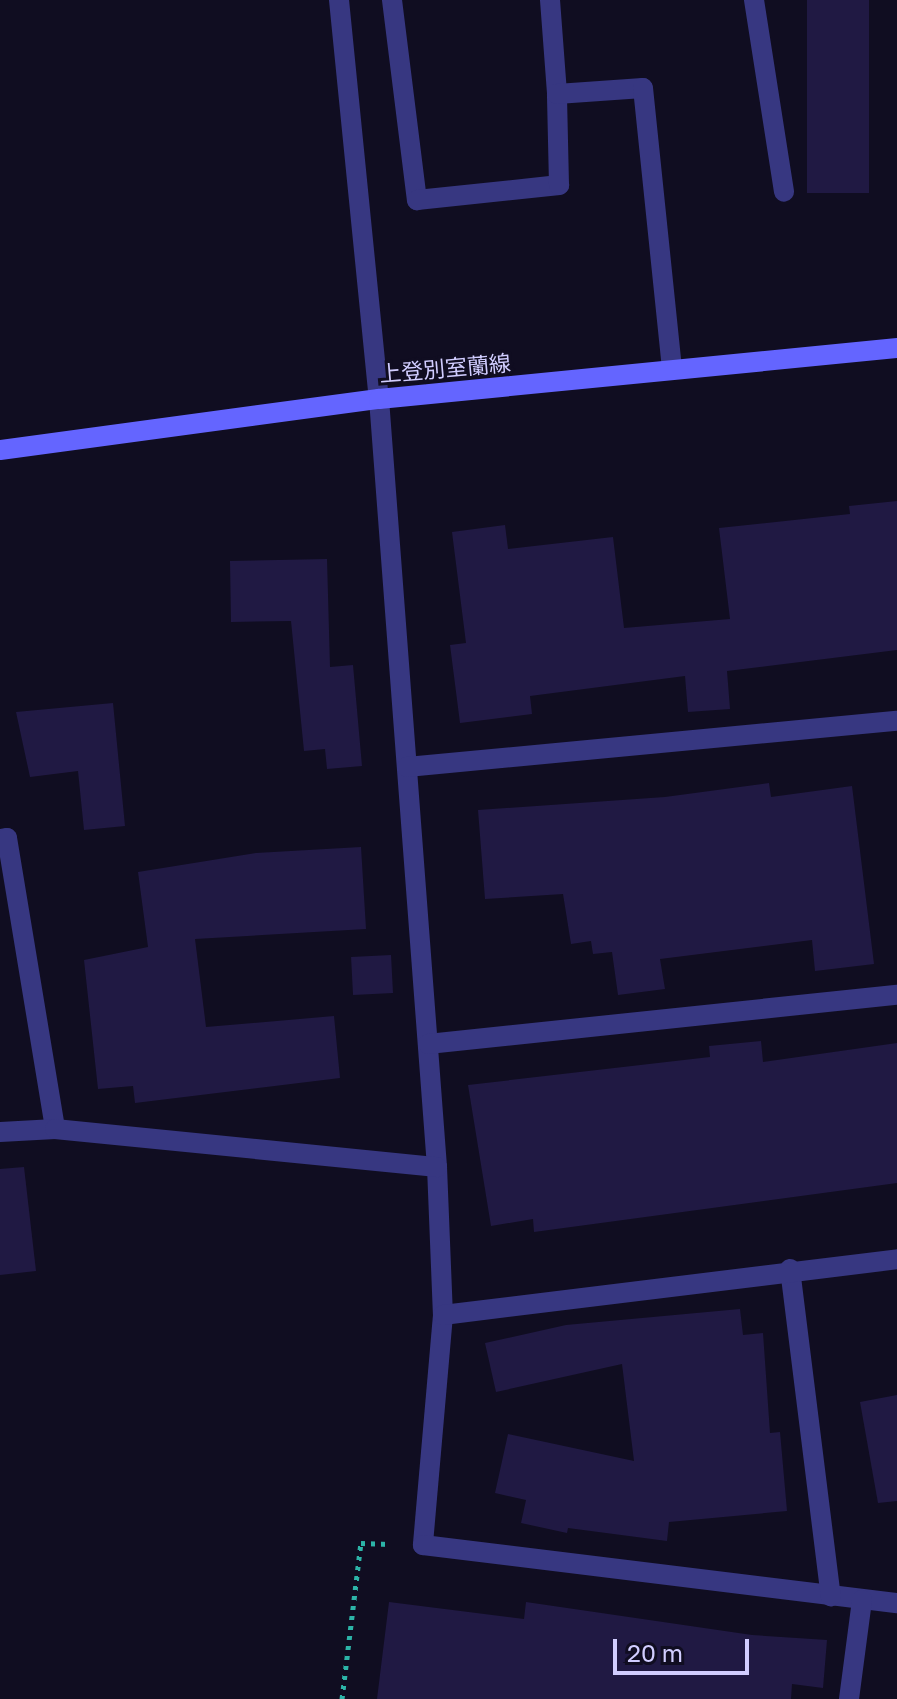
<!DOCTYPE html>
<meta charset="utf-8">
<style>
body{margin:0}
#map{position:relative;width:897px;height:1699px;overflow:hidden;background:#100d21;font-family:"Golos Text","Noto Sans JP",sans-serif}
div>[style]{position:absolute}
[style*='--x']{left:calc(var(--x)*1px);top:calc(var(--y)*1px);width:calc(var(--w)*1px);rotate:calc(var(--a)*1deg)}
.building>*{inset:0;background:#201943;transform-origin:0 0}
.path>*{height:5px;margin-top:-2.5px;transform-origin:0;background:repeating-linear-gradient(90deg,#2cb4a8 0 4px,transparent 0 10px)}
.lane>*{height:20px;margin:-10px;padding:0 10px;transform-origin:10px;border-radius:10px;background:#373781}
.street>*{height:20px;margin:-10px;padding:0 10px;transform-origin:10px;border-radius:10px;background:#373781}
.secondary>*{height:20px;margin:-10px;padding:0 10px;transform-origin:10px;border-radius:10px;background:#6465ff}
span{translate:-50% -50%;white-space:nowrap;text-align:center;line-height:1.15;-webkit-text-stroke:6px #100d21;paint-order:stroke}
.street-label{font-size:22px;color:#d1cdff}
.scale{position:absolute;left:613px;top:1639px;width:136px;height:36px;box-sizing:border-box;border:4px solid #d1cdff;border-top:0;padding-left:10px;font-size:24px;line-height:28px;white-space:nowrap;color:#d1cdff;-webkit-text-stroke:6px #100d21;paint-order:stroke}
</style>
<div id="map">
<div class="building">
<i style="left:807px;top:0;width:62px;height:193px"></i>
<i style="clip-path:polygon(897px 501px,897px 650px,727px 671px,730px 709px,688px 712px,685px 676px,530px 696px,532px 714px,460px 723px,450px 645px,466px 643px,452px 532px,505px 525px,508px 549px,613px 537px,624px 628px,730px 619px,719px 528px,850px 514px,849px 506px)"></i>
<i style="clip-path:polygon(327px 559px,330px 667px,353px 665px,362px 766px,327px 769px,325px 749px,304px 751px,291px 621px,231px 622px,230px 561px)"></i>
<i style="clip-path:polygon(113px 703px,125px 826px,84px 830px,78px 771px,30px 777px,16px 712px)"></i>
<i style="clip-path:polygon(769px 783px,771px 797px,852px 786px,874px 964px,815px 971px,812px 940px,660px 959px,665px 989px,618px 995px,612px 952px,593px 954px,591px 941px,571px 944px,563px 894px,485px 899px,478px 810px,665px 797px)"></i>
<i style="clip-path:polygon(361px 847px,366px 929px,195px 939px,206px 1027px,334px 1016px,340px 1078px,135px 1103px,133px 1086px,98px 1089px,84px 960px,148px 947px,138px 872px,256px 853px)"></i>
<i style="left:391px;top:955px;width:38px;height:40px;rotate:87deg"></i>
<i style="clip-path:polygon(761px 1041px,763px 1062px,897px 1043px,897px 1183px,534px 1232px,533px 1219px,491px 1226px,468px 1085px,710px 1057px,709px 1046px)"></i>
<i style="clip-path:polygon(24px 1167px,36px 1271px,0 1275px,0 1169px)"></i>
<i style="clip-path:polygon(740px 1309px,743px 1335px,763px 1333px,770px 1433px,780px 1432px,787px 1511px,669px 1522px,667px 1541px,568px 1528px,567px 1533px,521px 1523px,526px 1500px,495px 1493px,508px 1434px,634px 1461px,622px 1364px,496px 1392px,485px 1343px,566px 1325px)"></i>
<i style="clip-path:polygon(897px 1395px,897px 1501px,878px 1503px,860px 1402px)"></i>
<i style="clip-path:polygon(389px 1602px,524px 1619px,526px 1602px,752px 1635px,827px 1640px,823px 1688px,792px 1684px,791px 1699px,377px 1699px)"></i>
</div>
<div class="path">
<i style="--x:342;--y:1699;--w:157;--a:-83.1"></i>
<i style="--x:361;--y:1543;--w:29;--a:2"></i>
</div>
<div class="lane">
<i style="--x:392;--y:0;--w:202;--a:82.9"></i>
<i style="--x:417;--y:200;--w:143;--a:-6"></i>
<i style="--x:559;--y:185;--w:91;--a:-91.3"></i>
<i style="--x:550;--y:0;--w:94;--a:85.7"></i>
<i style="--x:557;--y:94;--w:86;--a:-4"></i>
<i style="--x:643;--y:88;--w:283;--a:84.1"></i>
<i style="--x:754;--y:0;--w:194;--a:81.1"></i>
</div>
<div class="street">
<i style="--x:339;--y:0;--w:401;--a:84.3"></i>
<i style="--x:379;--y:399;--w:770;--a:85.68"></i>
<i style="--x:437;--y:1167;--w:148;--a:87.7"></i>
<i style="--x:443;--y:1315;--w:231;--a:95"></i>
<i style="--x:423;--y:1545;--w:478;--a:7"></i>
<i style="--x:407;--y:767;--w:492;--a:-5.4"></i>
<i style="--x:0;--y:839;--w:7;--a:-8"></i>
<i style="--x:7;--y:838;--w:295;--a:80.6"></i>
<i style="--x:428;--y:1044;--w:472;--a:-6"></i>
<i style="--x:0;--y:1132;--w:55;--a:-3.1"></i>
<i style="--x:55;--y:1129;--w:384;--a:5.7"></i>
<i style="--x:790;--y:1269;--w:330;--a:82.9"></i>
<i style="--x:443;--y:1315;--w:457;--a:-7"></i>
<i style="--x:849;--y:1699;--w:100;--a:-82.5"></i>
</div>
<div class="secondary">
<i style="--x:0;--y:450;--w:382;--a:-7.7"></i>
<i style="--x:379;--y:399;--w:521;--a:-5.62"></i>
</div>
<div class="street-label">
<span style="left:445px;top:368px;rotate:-5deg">上登別室蘭線</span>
</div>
<div class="scale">20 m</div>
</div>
